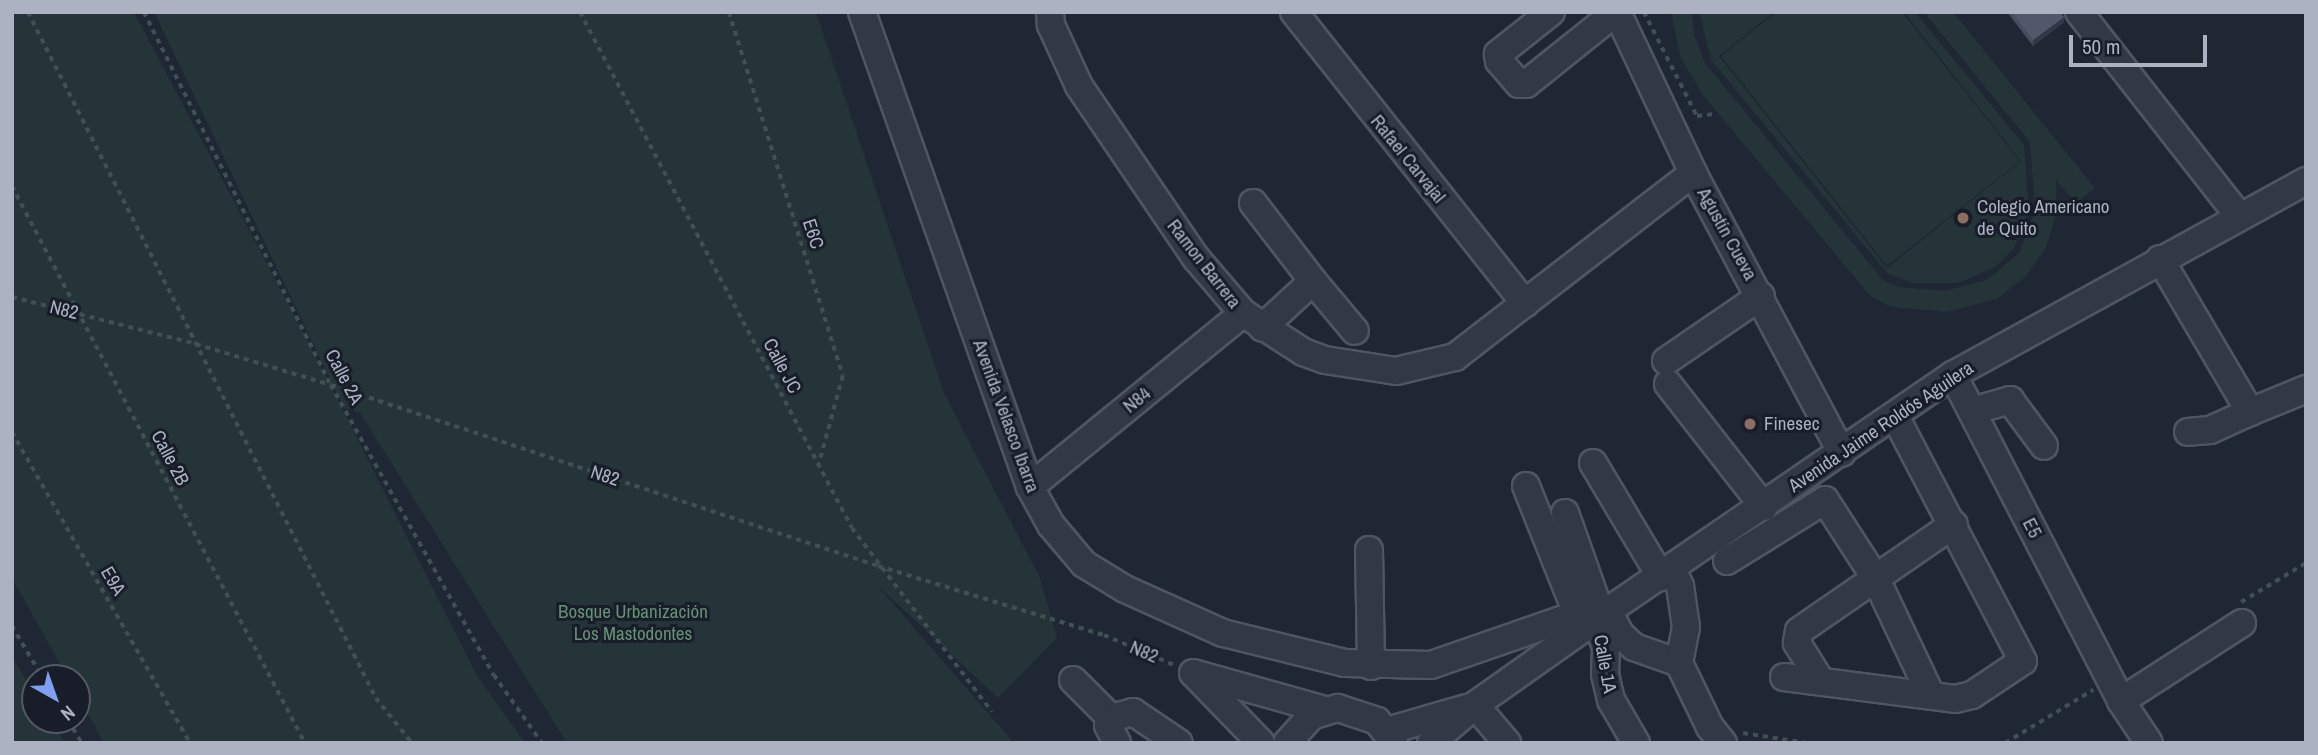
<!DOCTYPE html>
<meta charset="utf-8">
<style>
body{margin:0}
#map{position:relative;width:2318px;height:755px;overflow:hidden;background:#1f2634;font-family:"Archivo Narrow",sans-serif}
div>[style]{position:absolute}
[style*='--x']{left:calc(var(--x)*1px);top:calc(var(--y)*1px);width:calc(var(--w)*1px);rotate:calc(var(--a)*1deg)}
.green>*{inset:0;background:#243438}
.path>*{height:3.5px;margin-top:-1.75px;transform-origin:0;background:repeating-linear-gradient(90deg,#405055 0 5px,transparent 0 10px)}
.roads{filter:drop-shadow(2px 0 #505563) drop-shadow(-2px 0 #505563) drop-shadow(0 2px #505563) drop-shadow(0 -2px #505563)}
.minor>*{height:26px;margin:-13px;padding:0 13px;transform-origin:13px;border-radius:13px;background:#323845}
.wall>*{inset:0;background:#454d5e}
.shaded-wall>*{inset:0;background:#313949}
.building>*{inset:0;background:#505869}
.dots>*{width:19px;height:19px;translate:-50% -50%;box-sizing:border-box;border:4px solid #181d29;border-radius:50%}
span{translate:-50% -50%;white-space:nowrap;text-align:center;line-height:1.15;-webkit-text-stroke:6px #181d29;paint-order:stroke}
.street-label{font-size:19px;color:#acb2c2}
.poi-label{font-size:19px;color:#acb2c2}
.left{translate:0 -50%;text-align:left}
.park-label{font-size:19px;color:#659174}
.frame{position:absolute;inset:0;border:14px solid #acb2c2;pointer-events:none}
.north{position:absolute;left:21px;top:664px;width:70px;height:70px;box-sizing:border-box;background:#181d29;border:2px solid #535966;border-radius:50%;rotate:140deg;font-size:19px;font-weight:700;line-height:28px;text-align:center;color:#acb2c2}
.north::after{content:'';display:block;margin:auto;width:24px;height:32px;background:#809ff3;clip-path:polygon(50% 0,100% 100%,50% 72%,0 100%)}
.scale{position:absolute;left:2069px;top:35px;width:138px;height:32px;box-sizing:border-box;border:4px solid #acb2c2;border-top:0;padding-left:9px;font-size:21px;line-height:24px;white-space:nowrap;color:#acb2c2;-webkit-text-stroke:5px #181d29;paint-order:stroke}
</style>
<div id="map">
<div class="green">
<i style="clip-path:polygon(12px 12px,134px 12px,320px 364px,476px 674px,525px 743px,104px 743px,77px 694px,77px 678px,68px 678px,12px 578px)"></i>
<i style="clip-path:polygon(154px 12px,816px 12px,944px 393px,1040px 578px,1057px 638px,998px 698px,877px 585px,1014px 743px,567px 743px,360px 413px,344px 408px)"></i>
<i style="clip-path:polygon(1671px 12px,1692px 12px,1694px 35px,1705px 63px,1883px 280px,1898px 287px,1945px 291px,1987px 280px,2020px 252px,2035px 211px,2030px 142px,1924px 12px,1953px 12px,2095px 188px,2076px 203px,2056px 180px,2056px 214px,2046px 248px,2025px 277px,1997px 299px,1946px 312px,1892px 307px,1870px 296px,1703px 95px,1680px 56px)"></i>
<i style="clip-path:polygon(1699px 12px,1774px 12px,1719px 56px,1887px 268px,2021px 161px,1904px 12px,1915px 12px,2024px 145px,2029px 210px,2014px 248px,1995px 267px,1959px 283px,1913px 283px,1888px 274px,1711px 60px)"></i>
<i style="clip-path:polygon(1776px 12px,1902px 12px,2020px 161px,1887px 266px,1721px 56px)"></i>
<i style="clip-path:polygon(12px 657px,35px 694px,35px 720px,51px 720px,65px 743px,12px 743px)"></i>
</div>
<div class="path">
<i style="--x:28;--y:12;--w:769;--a:63.1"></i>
<i style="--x:376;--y:698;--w:58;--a:51.3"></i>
<i style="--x:144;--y:12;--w:417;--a:63.4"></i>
<i style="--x:331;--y:385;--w:333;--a:60.7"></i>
<i style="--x:494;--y:675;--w:83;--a:54.8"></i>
<i style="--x:580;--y:12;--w:583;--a:62.2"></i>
<i style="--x:852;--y:528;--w:231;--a:52.7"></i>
<i style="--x:729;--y:12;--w:381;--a:72.6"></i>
<i style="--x:843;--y:376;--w:91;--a:105.3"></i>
<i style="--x:1644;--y:12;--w:117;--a:63"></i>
<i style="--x:1697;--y:116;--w:17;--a:-7"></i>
<i style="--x:12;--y:186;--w:629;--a:62.25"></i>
<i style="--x:12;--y:297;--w:190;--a:14.3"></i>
<i style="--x:196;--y:344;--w:141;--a:16.9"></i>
<i style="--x:331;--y:385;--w:576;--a:18.31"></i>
<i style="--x:878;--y:566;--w:236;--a:17"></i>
<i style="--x:1104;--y:635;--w:76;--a:23.2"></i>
<i style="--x:12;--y:432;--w:358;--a:60.2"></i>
<i style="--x:2241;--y:602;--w:76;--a:-31"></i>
<i style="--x:12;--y:626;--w:61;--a:59.2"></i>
<i style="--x:68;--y:720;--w:27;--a:59"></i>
<i style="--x:1743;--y:733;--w:65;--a:8.9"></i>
<i style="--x:2005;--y:743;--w:103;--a:-31.1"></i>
</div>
<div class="roads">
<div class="minor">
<i style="--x:862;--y:12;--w:504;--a:70.52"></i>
<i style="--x:1030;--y:487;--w:43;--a:61.1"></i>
<i style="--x:1051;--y:525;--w:51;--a:49.8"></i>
<i style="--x:1084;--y:564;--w:48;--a:31.4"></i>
<i style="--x:1125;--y:589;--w:107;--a:24.2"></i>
<i style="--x:1223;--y:633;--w:126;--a:13.8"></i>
<i style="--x:1345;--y:663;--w:86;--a:1.3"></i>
<i style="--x:1431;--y:665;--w:138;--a:-19.1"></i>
<i style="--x:1561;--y:620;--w:48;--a:-10.8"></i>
<i style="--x:1608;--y:611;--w:27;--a:62"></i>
<i style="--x:1621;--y:635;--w:18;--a:43"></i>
<i style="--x:1634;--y:647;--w:48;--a:19.6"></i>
<i style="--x:1050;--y:12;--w:13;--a:86"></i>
<i style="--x:1051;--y:25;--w:67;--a:65.3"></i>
<i style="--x:1079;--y:86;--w:208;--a:55.8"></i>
<i style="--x:1196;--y:258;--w:72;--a:49.5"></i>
<i style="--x:1243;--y:313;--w:72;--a:33"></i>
<i style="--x:1303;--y:352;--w:23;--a:20"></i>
<i style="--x:1325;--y:360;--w:72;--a:8.8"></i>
<i style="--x:1396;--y:371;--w:61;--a:-13.3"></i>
<i style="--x:1455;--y:357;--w:301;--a:-37.7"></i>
<i style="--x:1294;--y:12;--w:372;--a:51.6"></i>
<i style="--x:1551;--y:12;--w:68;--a:141.6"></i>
<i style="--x:1498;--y:54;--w:7;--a:82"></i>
<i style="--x:1499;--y:61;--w:30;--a:49"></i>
<i style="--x:1519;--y:84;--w:7;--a:0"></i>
<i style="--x:1526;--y:84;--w:115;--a:-38.7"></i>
<i style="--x:1617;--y:12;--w:178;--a:64.7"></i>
<i style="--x:1693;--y:173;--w:317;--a:62"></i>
<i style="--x:2079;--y:12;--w:258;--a:51.9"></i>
<i style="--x:1253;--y:203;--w:98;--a:52.4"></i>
<i style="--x:1313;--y:281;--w:69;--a:137.3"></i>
<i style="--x:2160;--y:259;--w:178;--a:59.5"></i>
<i style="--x:2250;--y:412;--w:44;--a:155.8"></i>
<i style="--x:2210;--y:430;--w:22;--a:175"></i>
<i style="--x:1313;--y:281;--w:65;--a:50"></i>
<i style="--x:1666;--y:361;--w:115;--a:-34.4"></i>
<i style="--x:1953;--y:375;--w:367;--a:62.7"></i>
<i style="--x:2121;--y:701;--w:50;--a:56.3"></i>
<i style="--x:1668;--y:384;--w:156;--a:52"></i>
<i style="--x:1972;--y:411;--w:40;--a:-16"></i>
<i style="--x:2010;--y:400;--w:57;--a:53.5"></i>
<i style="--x:2250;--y:412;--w:61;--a:-22.3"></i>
<i style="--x:1593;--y:463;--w:133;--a:59.2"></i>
<i style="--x:1526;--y:486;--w:140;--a:68.2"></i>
<i style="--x:1030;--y:487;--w:275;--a:-39.2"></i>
<i style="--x:1565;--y:513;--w:105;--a:70.5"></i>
<i style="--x:1369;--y:550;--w:116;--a:89"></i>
<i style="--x:1727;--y:561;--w:115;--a:-31.9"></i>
<i style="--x:1825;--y:500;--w:94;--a:57.2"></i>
<i style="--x:1876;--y:579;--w:126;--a:64.7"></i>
<i style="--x:1672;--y:569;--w:19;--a:65"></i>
<i style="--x:1680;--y:586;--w:41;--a:81.7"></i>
<i style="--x:1686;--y:627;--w:37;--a:101"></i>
<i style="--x:1679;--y:663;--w:71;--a:64.2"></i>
<i style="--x:1710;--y:727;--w:21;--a:51"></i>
<i style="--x:1596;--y:620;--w:29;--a:70"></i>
<i style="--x:1606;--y:647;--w:27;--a:92"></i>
<i style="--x:1605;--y:674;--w:27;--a:77"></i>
<i style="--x:1611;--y:700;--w:50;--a:59.8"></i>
<i style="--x:1193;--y:673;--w:137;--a:15.7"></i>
<i style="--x:1194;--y:674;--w:96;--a:45.8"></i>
<i style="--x:1784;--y:677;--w:172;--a:7.3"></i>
<i style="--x:1955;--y:699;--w:17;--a:-13"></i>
<i style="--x:1972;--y:695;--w:61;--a:-33.7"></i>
<i style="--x:2023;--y:661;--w:276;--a:-117.6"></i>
<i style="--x:1073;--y:680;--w:54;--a:45"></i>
<i style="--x:1820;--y:680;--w:44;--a:-121.9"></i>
<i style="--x:1797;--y:643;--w:12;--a:-81"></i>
<i style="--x:1799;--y:631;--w:188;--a:-34.6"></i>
<i style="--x:2121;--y:701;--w:144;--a:-32.8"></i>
<i style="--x:1475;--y:705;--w:50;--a:49.9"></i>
<i style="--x:1387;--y:731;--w:82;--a:-16.2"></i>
<i style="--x:1117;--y:743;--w:20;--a:-117"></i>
<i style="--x:1108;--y:725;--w:8;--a:-67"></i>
<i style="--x:1111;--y:718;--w:23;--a:-15"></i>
<i style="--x:1133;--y:712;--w:55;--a:34"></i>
<i style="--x:1287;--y:743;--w:36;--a:-48"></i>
<i style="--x:1311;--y:716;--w:28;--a:-17"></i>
<i style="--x:1338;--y:708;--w:41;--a:18.4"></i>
<i style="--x:1377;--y:721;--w:28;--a:52"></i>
<i style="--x:1431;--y:743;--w:58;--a:-40.8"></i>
<i style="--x:1475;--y:705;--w:163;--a:-35.3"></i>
<i style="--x:1608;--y:611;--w:418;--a:-34.4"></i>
<i style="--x:1953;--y:375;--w:403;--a:-28.8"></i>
</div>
</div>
<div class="wall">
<i style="clip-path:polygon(2007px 12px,2060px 12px,2064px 22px,2033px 46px)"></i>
</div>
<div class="shaded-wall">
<i style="clip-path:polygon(2064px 17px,2064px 22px,2033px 46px,2033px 40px)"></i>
</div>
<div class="building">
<i style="clip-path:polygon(2011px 12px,2060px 12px,2064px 17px,2033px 40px)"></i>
</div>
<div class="dots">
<i style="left:1963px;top:218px;background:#8d6e63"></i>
<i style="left:1750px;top:424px;background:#8d6e63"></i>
</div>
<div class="street-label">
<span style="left:1408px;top:159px;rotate:51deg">Rafael Carvajal</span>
<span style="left:813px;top:234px;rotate:72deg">E6C</span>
<span style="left:1727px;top:234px;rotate:61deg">Agustín Cueva</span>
<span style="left:1204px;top:264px;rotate:52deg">Ramon Barrera</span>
<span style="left:64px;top:310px;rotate:14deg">N82</span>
<span style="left:782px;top:366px;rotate:62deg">Calle JC</span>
<span style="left:344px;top:377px;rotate:62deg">Calle 2A</span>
<span style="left:1137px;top:400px;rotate:-39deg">N84</span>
<span style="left:1006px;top:416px;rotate:70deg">Avenida Velasco Ibarra</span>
<span style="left:1881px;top:427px;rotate:-34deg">Avenida Jaime Roldós Aguilera</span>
<span style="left:170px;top:458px;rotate:62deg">Calle 2B</span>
<span style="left:605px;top:476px;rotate:18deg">N82</span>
<span style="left:2032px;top:528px;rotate:63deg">E5</span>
<span style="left:113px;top:581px;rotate:60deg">E9A</span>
<span style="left:1144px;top:652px;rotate:23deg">N82</span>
<span style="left:1605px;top:664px;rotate:80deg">Calle 1A</span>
</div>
<div class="poi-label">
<span class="left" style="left:1977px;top:218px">Colegio Americano<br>de Quito</span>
<span class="left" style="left:1764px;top:424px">Finesec</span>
</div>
<div class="park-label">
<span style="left:633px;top:623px">Bosque Urbanización<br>Los Mastodontes</span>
</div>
<div class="frame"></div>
<div class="north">N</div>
<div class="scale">50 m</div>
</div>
